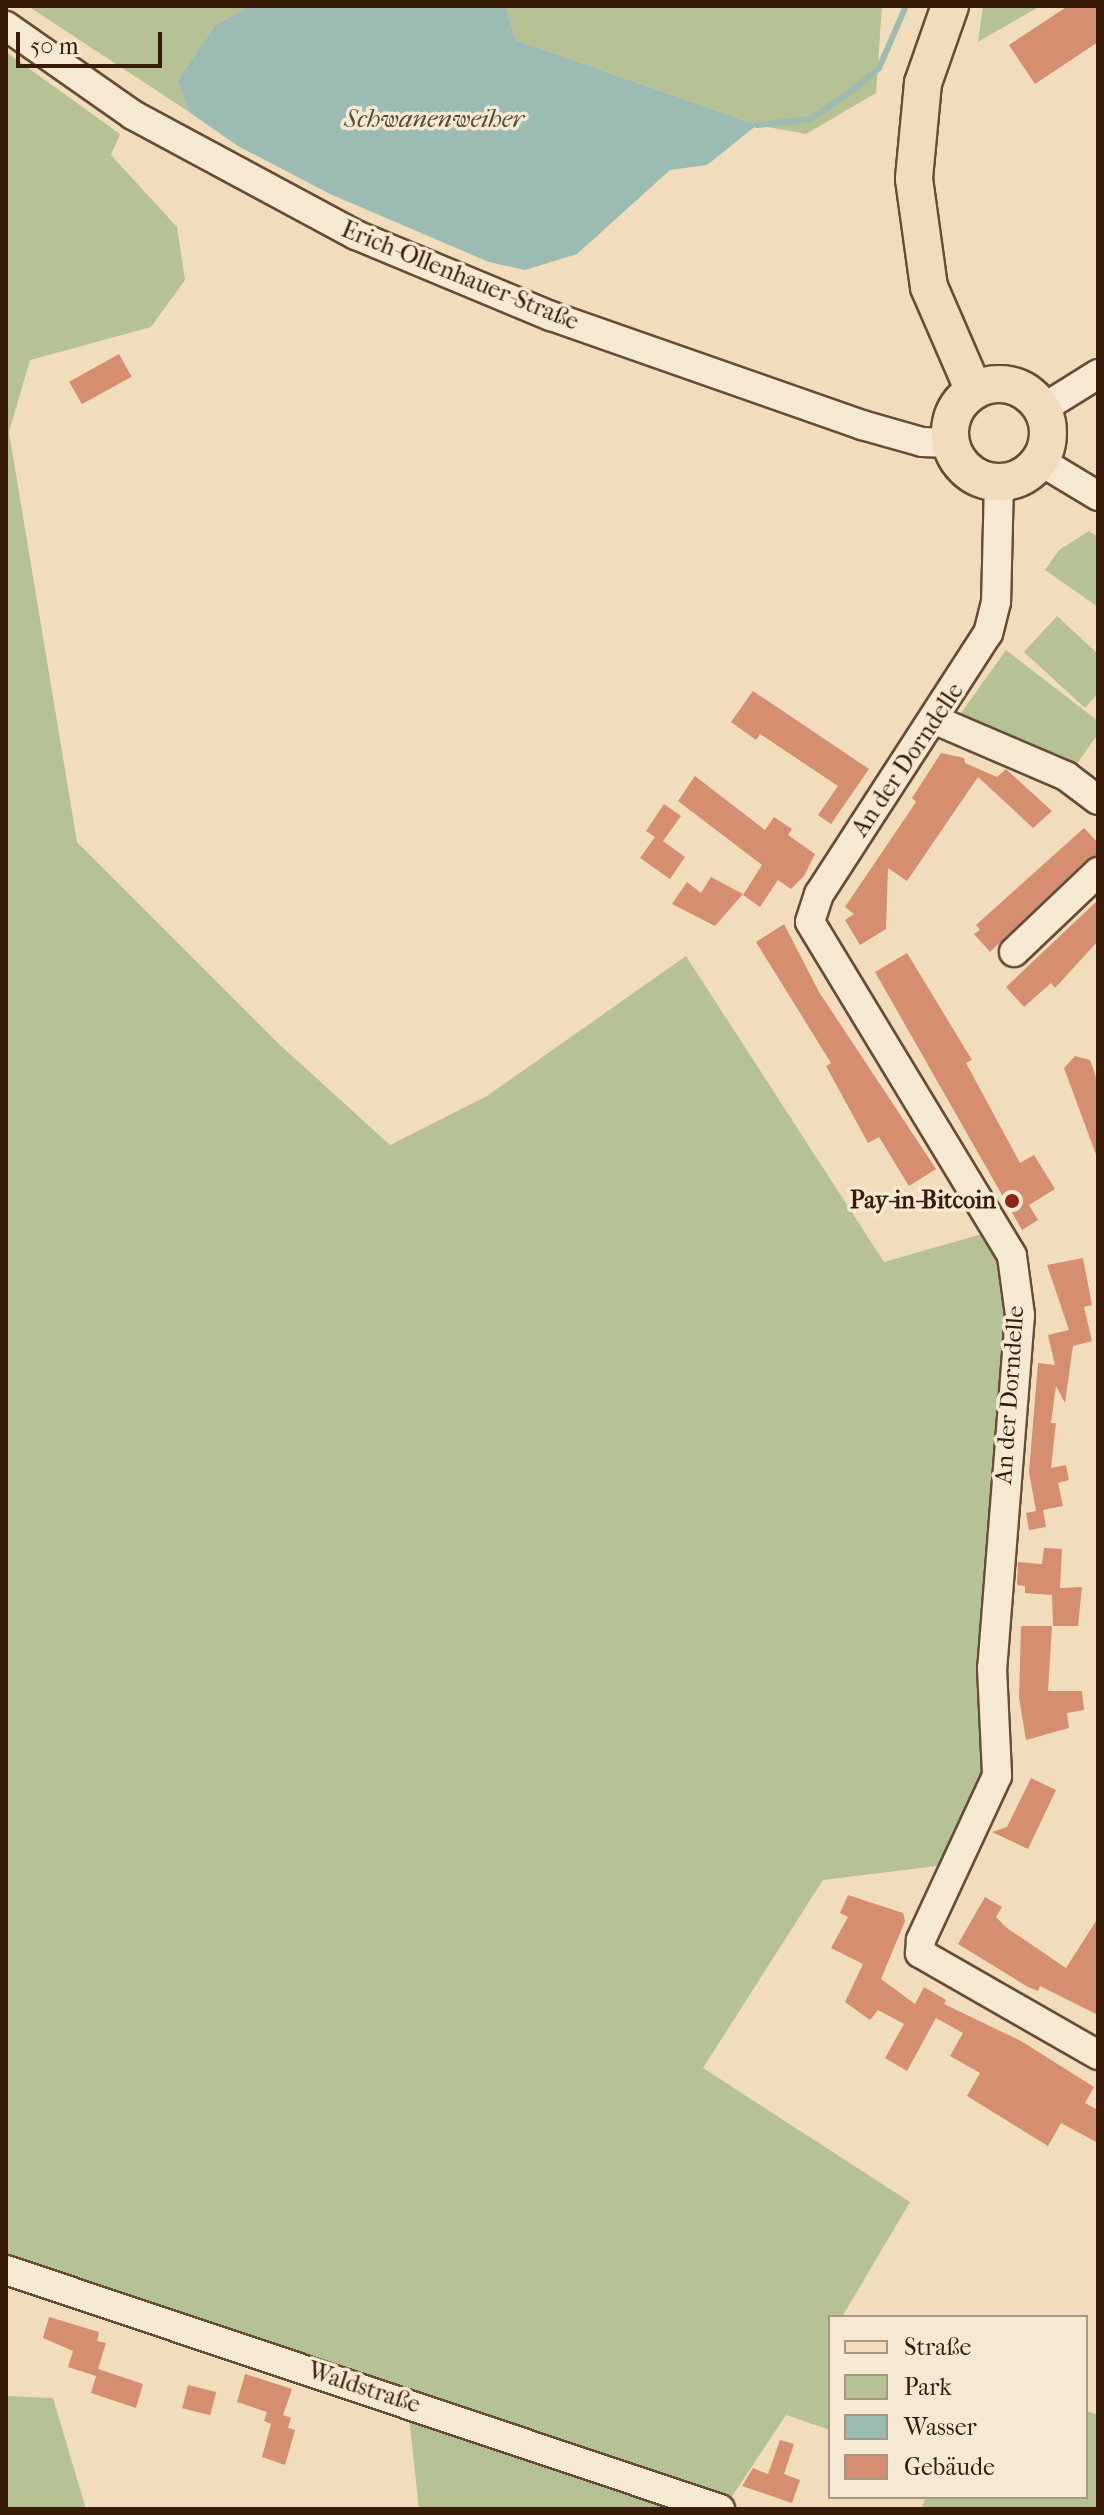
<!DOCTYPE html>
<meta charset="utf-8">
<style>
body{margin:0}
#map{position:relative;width:1104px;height:2515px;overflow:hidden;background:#f1ddbb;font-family:"IM FELL French Canon",serif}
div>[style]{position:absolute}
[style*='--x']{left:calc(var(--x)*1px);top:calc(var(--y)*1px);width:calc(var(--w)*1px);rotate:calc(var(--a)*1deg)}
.green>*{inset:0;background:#b6c293}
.water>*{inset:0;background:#9bbbb3}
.stream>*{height:6px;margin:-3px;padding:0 3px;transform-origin:3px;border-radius:3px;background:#9bbbb3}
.building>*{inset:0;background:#d58e6f;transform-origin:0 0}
.roads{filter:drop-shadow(2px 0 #674c36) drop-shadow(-2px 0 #674c36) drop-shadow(0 2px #674c36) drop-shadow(0 -2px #674c36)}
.minor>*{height:28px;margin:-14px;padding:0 14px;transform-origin:14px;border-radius:14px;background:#f6e9d3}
.major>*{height:36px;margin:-18px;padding:0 18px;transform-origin:18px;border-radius:18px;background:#f1ddbb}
.major>.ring{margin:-18px;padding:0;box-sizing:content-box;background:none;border:36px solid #f1ddbb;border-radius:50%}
.dots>*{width:22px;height:22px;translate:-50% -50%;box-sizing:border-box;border:4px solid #f6e9d3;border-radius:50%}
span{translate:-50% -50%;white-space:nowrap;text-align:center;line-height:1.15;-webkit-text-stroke:7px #f6e9d3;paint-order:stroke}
.street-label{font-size:24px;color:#391b09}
.poi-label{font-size:24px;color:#391b09;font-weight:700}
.right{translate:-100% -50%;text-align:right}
.water-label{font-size:26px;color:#564b3c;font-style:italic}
.frame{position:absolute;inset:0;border:8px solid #391b09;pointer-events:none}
.legend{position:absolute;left:828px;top:2315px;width:260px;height:184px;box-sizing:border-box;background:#f6e9d3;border:2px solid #aa9782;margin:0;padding:10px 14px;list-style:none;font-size:24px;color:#391b09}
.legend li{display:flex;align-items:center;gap:16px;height:40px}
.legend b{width:40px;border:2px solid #aa9782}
.scale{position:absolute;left:16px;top:32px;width:146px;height:36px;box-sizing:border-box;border:4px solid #391b09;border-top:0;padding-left:10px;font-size:24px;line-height:28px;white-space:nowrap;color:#391b09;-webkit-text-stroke:6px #f6e9d3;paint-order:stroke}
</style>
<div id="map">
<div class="green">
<i style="clip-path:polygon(28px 6px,250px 6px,215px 25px,177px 81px,189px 112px)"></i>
<i style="clip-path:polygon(505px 6px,882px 6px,876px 93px,806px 134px,757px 125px,516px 40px)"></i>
<i style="clip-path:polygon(983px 6px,1040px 6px,978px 42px)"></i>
<i style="clip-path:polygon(6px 52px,120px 134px,111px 155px,177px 227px,185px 280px,151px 327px,30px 360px,9px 432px,77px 842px,280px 1045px,390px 1145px,487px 1096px,686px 956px,884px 1262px,996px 1230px,1012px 1256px,986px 1780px,945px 1865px,823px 1880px,703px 2068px,910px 2202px,842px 2317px,830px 2317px,830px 2430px,786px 2415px,729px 2501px,6px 2257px)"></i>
<i style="clip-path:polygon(1089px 531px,1098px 537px,1098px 607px,1045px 570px,1059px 550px)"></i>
<i style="clip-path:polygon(1057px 616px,1098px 654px,1098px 693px,1085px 708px,1024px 652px)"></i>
<i style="clip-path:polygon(1006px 650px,1098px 721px,1098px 734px,1073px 769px,959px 716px)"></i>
<i style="clip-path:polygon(6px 2396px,53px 2398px,86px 2509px,6px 2509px)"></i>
<i style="clip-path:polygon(1086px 2411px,1098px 2415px,1098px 2509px,921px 2509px,926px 2497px,1086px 2497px)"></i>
<i style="clip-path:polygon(409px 2417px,686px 2509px,419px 2509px)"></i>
</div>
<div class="water">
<i style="clip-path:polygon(250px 6px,505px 6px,516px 40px,757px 125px,707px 165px,670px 170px,577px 254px,525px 270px,489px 262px,330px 194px,238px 146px,189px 112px,177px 81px,215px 25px)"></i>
</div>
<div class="stream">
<i style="--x:757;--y:125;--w:54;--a:-6.3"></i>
<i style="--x:811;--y:119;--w:51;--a:-34.6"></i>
<i style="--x:853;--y:90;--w:34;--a:-40"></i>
<i style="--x:879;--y:68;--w:68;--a:-66.5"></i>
</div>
<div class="building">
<i style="clip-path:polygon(1068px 6px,1098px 6px,1098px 42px,1035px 84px,1009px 45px)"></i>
<i style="left:119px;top:354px;width:26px;height:57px;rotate:61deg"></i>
<i style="clip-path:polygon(753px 691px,869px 769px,831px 824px,818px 815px,838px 786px,760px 734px,756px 740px,731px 722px)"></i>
<i style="clip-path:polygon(941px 753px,964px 758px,965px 763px,997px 777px,1006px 769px,1052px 811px,1033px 828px,978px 777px,907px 881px,888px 868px,886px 929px,860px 945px,845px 920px,854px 914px,845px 907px,916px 802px,912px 798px)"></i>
<i style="clip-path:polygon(695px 776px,765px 830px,774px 817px,792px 829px,788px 835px,815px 854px,804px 876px,791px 889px,778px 880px,760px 907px,743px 895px,762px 865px,678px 801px)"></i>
<i style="clip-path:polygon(664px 804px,681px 816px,663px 841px,685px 857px,670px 879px,640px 858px,655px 837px,646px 831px)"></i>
<i style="clip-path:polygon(1084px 828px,1098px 843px,1098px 855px,1086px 860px,990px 952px,974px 934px,980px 930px,976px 925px)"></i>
<i style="clip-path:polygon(711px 877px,743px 894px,715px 926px,672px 904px,687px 882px,701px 893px)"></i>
<i style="clip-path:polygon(1098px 900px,1098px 941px,1055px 988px,1051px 983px,1024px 1007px,1006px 987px)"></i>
<i style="clip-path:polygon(784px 924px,819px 992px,936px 1169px,909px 1186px,879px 1137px,868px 1143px,826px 1066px,831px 1063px,756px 942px)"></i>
<i style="clip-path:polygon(907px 953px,972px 1060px,966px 1063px,1020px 1163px,1034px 1155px,1055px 1189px,1029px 1205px,1038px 1220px,1022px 1230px,875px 972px)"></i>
<i style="clip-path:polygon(1075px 1056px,1090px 1060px,1098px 1083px,1098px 1160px,1064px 1068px)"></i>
<i style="clip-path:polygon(1083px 1258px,1092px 1305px,1084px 1307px,1092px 1341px,1073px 1346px,1065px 1403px,1056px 1386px,1051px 1423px,1056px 1423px,1051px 1468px,1066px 1465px,1069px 1480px,1058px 1483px,1063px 1506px,1043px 1510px,1046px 1527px,1029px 1530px,1026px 1513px,1036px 1511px,1029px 1472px,1038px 1363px,1055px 1365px,1048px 1335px,1069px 1330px,1047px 1265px)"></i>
<i style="clip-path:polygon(1044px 1548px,1062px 1549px,1060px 1588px,1082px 1587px,1078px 1626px,1053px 1626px,1052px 1595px,1025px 1593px,1025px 1586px,1017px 1585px,1018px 1562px,1042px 1564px)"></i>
<i style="clip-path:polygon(1021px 1626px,1052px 1626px,1048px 1691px,1082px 1691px,1084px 1710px,1067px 1713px,1069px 1728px,1026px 1740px,1019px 1698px)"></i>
<i style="clip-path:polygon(1031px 1778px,1056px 1790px,1028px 1849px,992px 1832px,1007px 1827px)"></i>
<i style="clip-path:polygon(848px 1895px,903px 1913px,905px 1921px,881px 1979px,915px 2004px,924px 1987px,946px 2000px,944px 2004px,1021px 2041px,1094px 2087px,1085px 2103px,1098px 2110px,1098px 2143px,1061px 2123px,1048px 2146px,967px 2096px,980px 2073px,950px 2056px,963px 2033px,936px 2018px,907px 2071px,885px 2058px,904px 2024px,878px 2010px,870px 2020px,845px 2002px,863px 1964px,831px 1948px,848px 1917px,840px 1913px)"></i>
<i style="clip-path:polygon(985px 1897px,1002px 1907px,996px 1917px,1007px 1928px,1066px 1968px,1098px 1918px,1098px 2015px,1040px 1986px,1038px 1991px,1028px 1987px,958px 1944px)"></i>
<i style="clip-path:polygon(49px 2317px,99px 2332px,97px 2341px,106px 2343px,98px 2369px,143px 2384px,136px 2408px,91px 2393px,96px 2376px,68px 2367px,73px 2351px,43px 2338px)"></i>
<i style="clip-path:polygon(245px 2374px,292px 2389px,283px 2415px,291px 2418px,288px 2428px,295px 2430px,285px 2465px,262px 2457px,271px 2424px,264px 2421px,267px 2412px,237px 2402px)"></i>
<i style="left:188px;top:2385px;width:29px;height:24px;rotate:14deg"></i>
<i style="clip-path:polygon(780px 2440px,794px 2444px,784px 2474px,800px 2480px,792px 2503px,742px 2486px,753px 2468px,768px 2474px)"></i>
</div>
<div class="roads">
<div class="minor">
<i style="--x:6;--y:26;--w:155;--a:35"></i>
<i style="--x:133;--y:115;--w:253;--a:28.3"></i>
<i style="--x:356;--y:235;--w:211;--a:22.6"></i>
<i style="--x:551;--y:316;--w:330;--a:19.3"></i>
<i style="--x:862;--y:425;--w:62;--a:15.8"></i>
<i style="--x:922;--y:442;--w:29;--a:2"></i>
<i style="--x:1042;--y:409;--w:66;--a:-32"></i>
<i style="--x:1040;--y:461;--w:68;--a:31.1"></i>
<i style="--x:999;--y:482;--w:120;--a:91.4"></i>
<i style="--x:996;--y:602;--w:32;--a:104"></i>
<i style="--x:988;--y:633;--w:311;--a:122.9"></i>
<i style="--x:819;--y:894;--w:29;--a:108"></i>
<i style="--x:810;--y:922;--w:390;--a:58.8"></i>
<i style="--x:1012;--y:1256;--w:60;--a:82.3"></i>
<i style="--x:1020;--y:1315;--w:354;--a:94.5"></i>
<i style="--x:992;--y:1668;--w:108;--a:87.3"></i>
<i style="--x:997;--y:1776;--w:181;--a:114.9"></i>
<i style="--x:921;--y:1940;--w:13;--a:94"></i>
<i style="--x:920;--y:1953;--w:205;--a:29.8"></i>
<i style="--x:933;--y:719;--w:145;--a:23.2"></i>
<i style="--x:1066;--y:776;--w:40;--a:37"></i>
<i style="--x:1014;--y:952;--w:116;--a:-43.6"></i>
<i style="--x:6;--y:2270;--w:753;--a:18.51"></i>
</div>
<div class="major">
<i style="--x:950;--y:6;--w:82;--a:109.3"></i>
<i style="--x:923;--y:83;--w:96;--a:95.4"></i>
<i style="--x:914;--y:179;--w:109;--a:82.1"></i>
<i style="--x:929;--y:287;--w:113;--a:66.6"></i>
<i class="ring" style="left:950px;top:384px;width:62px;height:62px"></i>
</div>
</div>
<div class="dots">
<i style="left:1012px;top:1201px;background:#8f2418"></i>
</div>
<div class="street-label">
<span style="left:460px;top:276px;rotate:22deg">Erich-Ollenhauer-Straße</span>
<span style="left:908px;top:760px;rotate:-56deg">An der Dorndelle</span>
<span style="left:1010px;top:1395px;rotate:-86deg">An der Dorndelle</span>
<span style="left:364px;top:2388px;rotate:18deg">Waldstraße</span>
</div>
<div class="poi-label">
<span class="right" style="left:996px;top:1201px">Pay-in-Bitcoin</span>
</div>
<div class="water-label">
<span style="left:434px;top:119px">Schwanenweiher</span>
</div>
<div class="frame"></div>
<ul class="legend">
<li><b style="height:10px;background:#f1ddbb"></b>Straße</li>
<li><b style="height:22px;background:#b6c293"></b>Park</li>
<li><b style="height:22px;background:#9bbbb3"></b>Wasser</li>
<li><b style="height:22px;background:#d58e6f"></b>Gebäude</li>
</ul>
<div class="scale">50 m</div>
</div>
